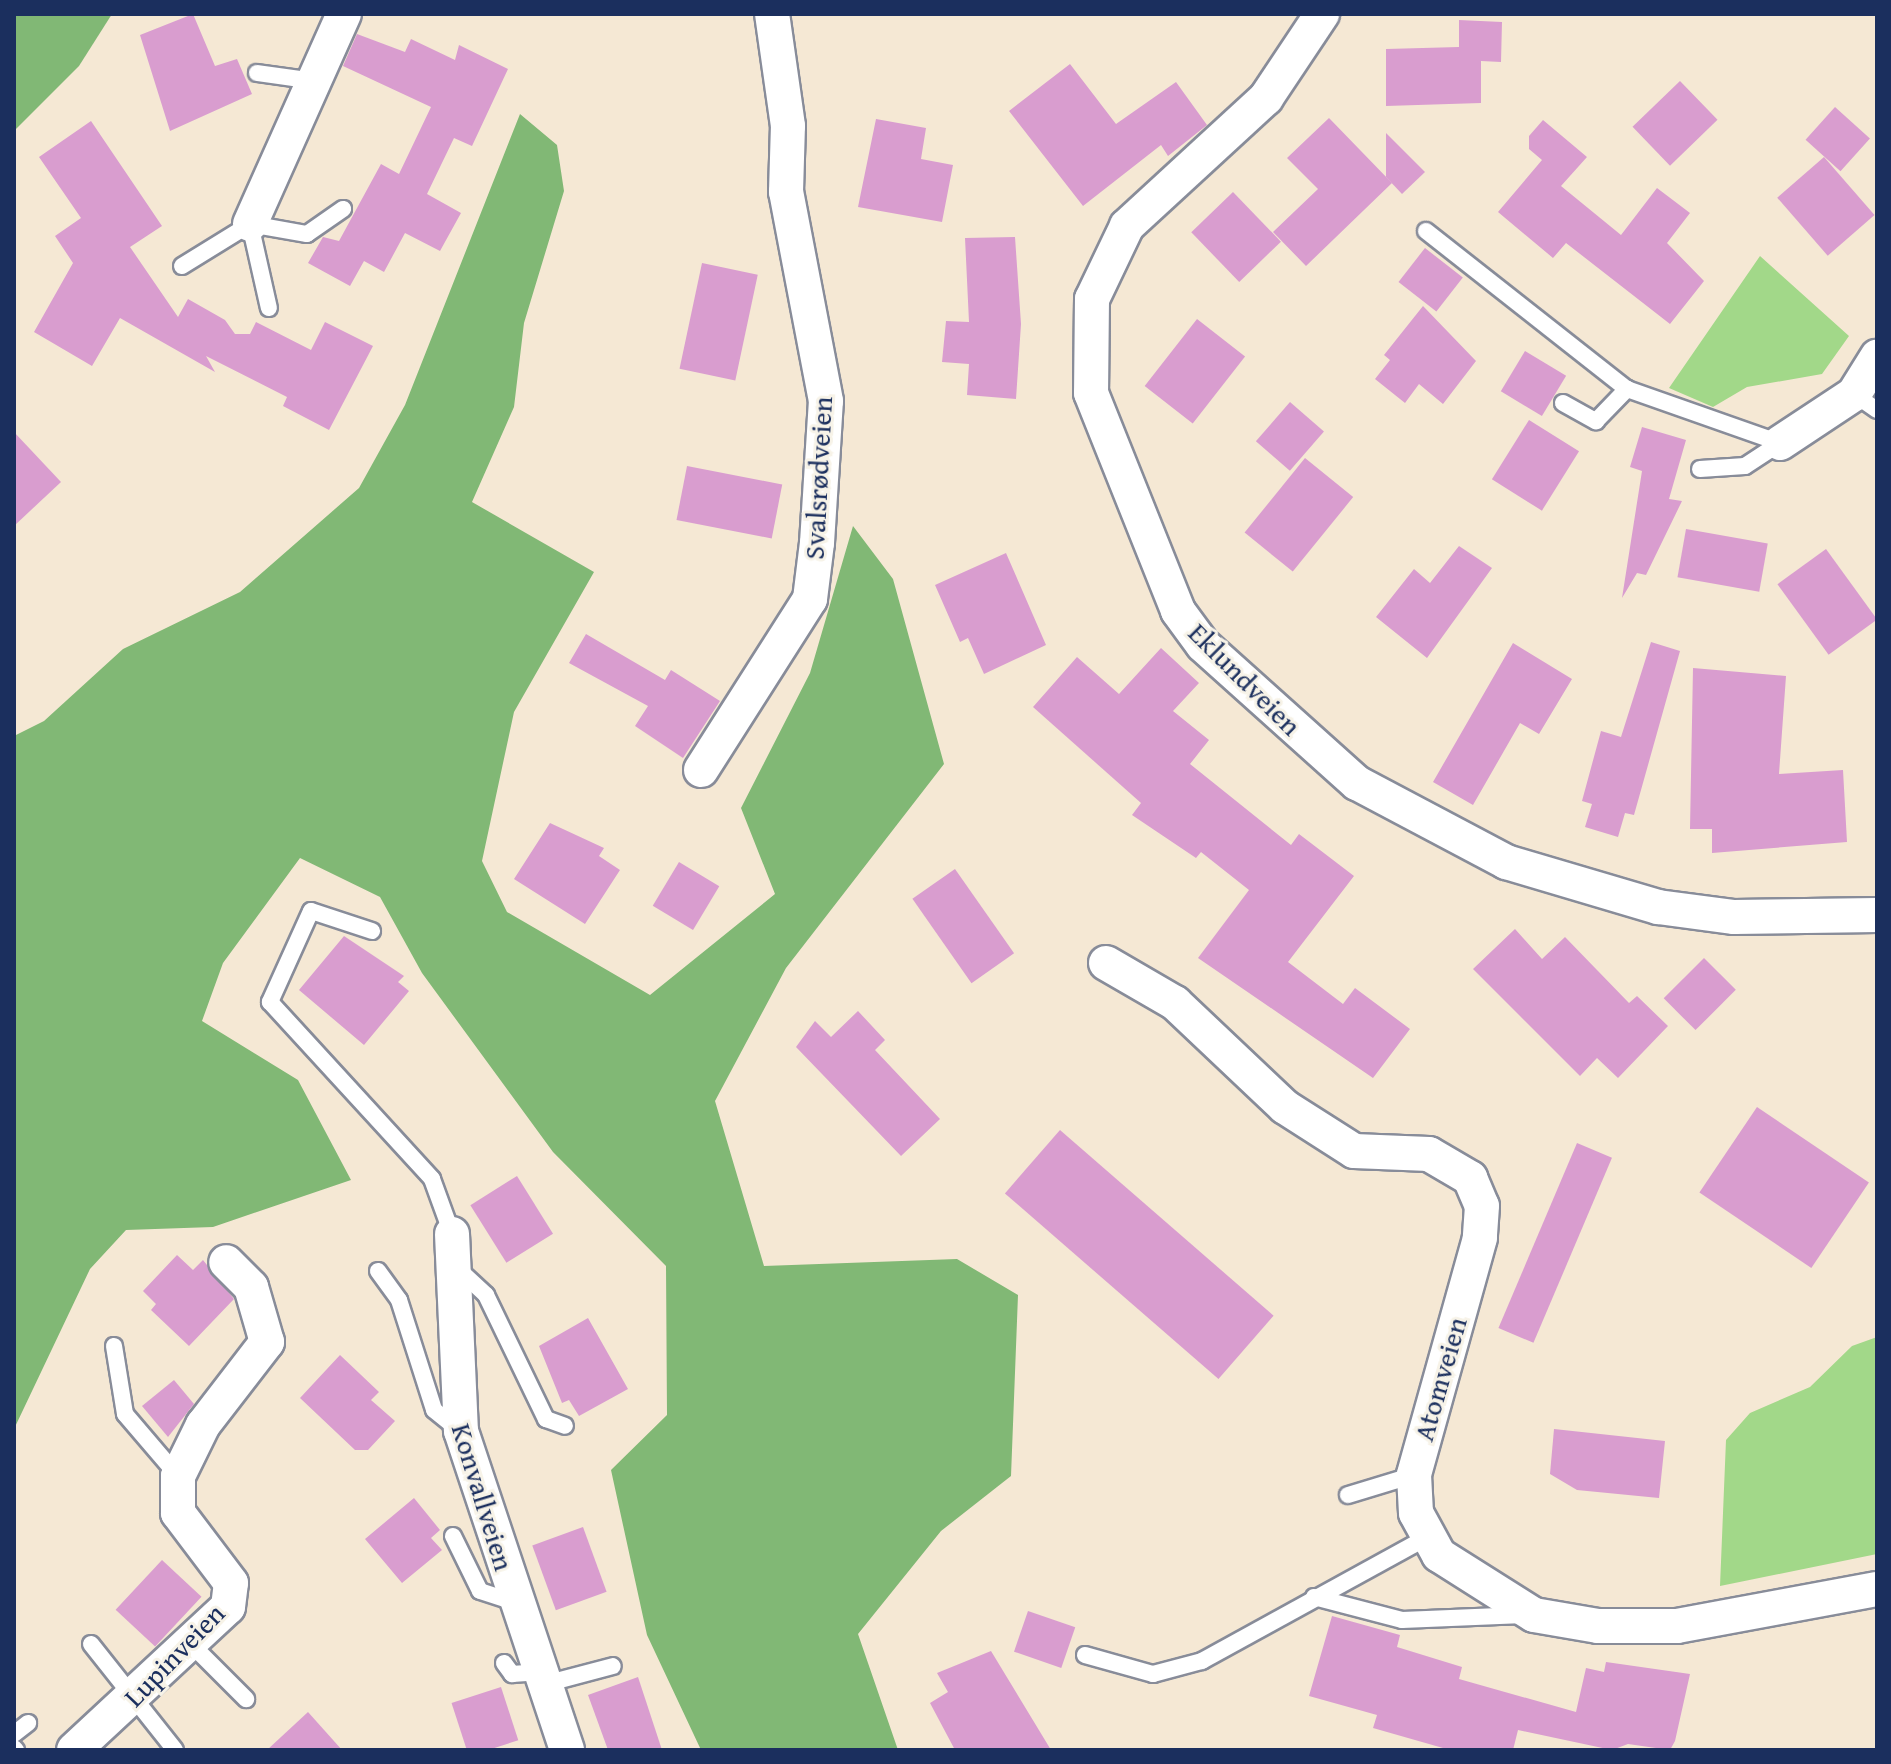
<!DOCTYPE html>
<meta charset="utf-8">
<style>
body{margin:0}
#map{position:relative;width:1891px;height:1764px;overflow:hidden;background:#f5e8d4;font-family:"Gentium Book Plus",serif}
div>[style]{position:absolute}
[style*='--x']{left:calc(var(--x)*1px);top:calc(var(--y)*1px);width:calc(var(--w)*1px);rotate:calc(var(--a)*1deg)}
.green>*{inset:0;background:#a2d889}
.forest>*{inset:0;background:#81b875}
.building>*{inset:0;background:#d99dcf;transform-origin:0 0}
.roads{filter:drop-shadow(2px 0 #888c99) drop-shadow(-2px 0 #888c99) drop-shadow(0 2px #888c99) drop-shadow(0 -2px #888c99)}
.service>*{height:16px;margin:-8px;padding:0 8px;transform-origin:8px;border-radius:8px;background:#fff}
.minor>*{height:34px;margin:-17px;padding:0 17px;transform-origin:17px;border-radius:17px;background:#fff}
span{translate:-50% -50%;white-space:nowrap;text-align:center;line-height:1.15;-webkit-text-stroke:6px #f7f3e8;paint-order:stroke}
.street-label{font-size:28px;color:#1b2f5e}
.frame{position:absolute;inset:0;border:16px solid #1b2f5e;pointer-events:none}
</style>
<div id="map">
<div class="green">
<i style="clip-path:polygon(1760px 256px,1849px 336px,1822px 374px,1747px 387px,1713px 407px,1669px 388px)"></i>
<i style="clip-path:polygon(1877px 1337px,1877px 1554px,1720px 1586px,1726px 1440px,1750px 1413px,1810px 1387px,1852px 1346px)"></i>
</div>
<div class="forest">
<i style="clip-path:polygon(14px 14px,112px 14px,79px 66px,14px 131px)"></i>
<i style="clip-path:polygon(520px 114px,557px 145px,564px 191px,524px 323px,514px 407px,472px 502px,594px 572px,514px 712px,482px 861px,507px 912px,650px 995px,775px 894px,741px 808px,810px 673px,853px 526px,893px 579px,944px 764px,786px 968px,715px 1101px,764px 1266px,957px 1259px,1018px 1295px,1011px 1476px,941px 1531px,858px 1634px,898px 1750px,701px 1750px,647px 1635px,611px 1470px,667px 1415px,666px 1266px,553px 1152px,422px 973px,380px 897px,300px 858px,223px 963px,202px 1021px,298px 1080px,351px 1180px,213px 1227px,126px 1230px,90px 1269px,14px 1429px,14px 736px,44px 721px,123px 649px,240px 592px,359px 488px,405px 405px)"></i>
</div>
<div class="building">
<i style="clip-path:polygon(193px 14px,215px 66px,237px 59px,252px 94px,170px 131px,140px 35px)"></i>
<i style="clip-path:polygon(1459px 20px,1502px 22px,1501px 62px,1481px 61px,1481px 103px,1386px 106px,1386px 49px,1459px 47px)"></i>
<i style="clip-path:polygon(357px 34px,405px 52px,411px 39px,455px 60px,459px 45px,508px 69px,472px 146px,454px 138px,427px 194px,461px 213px,440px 251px,405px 233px,384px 272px,364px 261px,350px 286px,308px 263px,323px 237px,339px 241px,381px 164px,399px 174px,431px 107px,343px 66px)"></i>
<i style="clip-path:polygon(1070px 64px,1116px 124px,1176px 82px,1207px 125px,1168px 156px,1161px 145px,1083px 206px,1009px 111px)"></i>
<i style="left:1680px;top:81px;width:54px;height:66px;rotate:46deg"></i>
<i style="left:1835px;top:107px;width:47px;height:44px;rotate:42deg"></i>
<i style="clip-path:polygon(1329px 118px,1392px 183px,1306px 266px,1273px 232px,1318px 189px,1287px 158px)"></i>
<i style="clip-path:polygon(876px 119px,926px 128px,921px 159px,953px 165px,942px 222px,858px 207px)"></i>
<i style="clip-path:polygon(1543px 120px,1587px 157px,1561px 186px,1621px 235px,1657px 188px,1690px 213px,1667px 243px,1704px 281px,1670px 324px,1566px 243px,1553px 258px,1498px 212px,1542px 160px,1529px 149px,1529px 136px)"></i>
<i style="clip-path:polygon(91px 121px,162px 226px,130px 247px,178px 317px,188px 299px,225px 320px,235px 334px,250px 334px,256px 322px,311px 350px,325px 322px,373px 346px,329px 430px,283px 406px,287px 397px,206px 356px,215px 372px,120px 318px,92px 366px,34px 332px,73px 263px,55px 236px,81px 218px,39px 157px)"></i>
<i style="clip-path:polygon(1386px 133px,1425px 172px,1402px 194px,1386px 177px)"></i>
<i style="left:1824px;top:157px;width:77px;height:62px;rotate:49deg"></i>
<i style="left:1233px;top:192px;width:69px;height:58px;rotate:46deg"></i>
<i style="clip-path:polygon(1015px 237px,1021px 324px,1016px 399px,967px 395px,969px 364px,942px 362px,946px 321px,969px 322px,965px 238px)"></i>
<i style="left:1425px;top:248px;width:48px;height:43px;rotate:38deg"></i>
<i style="left:702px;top:263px;width:57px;height:108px;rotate:12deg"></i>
<i style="clip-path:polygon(1423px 306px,1476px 361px,1443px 404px,1419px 384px,1405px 403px,1375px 379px,1390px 360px,1384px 355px)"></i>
<i style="left:1197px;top:319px;width:61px;height:85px;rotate:38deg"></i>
<i style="left:1525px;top:351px;width:48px;height:47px;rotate:31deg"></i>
<i style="left:1290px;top:402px;width:45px;height:52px;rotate:41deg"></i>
<i style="left:1529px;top:420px;width:59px;height:70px;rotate:32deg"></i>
<i style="clip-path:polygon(1642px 427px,1686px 440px,1669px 499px,1682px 501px,1646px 575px,1637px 573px,1622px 598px,1642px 471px,1630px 467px)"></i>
<i style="clip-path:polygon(14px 432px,61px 482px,14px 526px)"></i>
<i style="left:1305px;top:458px;width:62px;height:96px;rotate:39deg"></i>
<i style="left:687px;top:466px;width:97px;height:55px;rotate:11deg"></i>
<i style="left:1686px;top:529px;width:83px;height:49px;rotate:10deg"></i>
<i style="clip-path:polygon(1459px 546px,1492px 568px,1427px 658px,1376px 617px,1414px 569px,1430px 583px)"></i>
<i style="left:1826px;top:549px;width:87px;height:60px;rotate:54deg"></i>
<i style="clip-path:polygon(1006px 553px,1046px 645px,984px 674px,968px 638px,960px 642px,935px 585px)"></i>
<i style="clip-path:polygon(586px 634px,665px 680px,671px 670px,720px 701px,683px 758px,635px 726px,648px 706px,569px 663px)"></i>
<i style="clip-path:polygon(1651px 642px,1680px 651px,1634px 815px,1625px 813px,1618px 837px,1585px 827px,1592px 804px,1582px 801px,1601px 731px,1621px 737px)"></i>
<i style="clip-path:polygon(1513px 643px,1572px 679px,1539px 734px,1520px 723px,1473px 805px,1433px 782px)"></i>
<i style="clip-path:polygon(1161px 648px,1199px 683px,1173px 711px,1209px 740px,1190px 764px,1291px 845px,1299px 834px,1354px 876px,1288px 962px,1343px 1004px,1355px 988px,1410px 1029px,1373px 1078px,1198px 958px,1249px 890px,1201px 852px,1196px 858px,1132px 815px,1141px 803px,1033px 707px,1077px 657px,1119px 694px)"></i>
<i style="clip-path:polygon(1693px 668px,1786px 676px,1779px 774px,1843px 770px,1847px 842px,1712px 853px,1712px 829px,1690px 829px)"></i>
<i style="clip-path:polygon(550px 823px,604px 848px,599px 856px,620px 870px,585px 924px,514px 879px)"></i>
<i style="left:679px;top:862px;width:47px;height:51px;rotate:31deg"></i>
<i style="left:955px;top:869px;width:103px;height:52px;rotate:55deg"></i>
<i style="clip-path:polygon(1515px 929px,1542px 959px,1565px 937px,1629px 1003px,1637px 996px,1668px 1026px,1618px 1078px,1597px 1058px,1580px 1076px,1473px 969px)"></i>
<i style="clip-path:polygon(344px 936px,404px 976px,398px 982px,409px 991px,364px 1045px,299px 990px)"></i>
<i style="left:1704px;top:958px;width:45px;height:57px;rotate:45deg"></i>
<i style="clip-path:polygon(858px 1011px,885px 1040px,875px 1050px,940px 1119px,901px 1156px,796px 1047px,815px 1021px,831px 1037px)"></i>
<i style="left:1757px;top:1107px;width:135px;height:103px;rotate:34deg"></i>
<i style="left:1060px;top:1130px;width:283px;height:84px;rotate:41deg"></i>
<i style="left:1577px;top:1143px;width:38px;height:201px;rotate:23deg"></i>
<i style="left:517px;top:1176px;width:68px;height:55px;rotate:58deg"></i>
<i style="clip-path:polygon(177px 1255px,193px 1270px,203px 1260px,234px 1299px,189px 1346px,151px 1310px,156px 1304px,143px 1291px)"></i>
<i style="clip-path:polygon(588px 1318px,628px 1389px,579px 1416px,569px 1400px,562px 1403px,539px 1346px)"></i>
<i style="clip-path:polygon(340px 1355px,379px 1392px,371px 1400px,395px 1421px,368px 1450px,355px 1450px,300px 1398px)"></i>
<i style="clip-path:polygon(174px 1380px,194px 1404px,168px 1437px,142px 1406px)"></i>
<i style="clip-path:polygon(1554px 1429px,1665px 1441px,1659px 1498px,1577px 1490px,1550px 1474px)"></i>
<i style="clip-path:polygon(414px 1498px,440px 1530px,431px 1538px,442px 1550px,402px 1583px,365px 1539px)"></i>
<i style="left:583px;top:1527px;width:69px;height:54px;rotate:70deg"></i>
<i style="left:162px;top:1560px;width:54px;height:68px;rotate:43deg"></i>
<i style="left:1028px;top:1611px;width:50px;height:43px;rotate:19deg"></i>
<i style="clip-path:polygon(1332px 1616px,1400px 1635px,1397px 1647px,1462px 1667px,1459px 1679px,1576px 1712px,1586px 1668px,1604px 1672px,1606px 1662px,1690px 1674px,1675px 1741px,1670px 1750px,1628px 1744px,1612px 1750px,1518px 1730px,1513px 1750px,1450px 1750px,1373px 1728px,1377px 1715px,1309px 1696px)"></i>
<i style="clip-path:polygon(991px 1651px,1051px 1750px,955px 1750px,930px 1703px,948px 1692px,937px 1673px)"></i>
<i style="clip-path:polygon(638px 1677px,662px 1750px,608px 1750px,588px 1695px)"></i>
<i style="left:501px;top:1687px;width:56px;height:52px;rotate:72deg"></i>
<i style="clip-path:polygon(308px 1712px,342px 1750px,267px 1750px)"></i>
</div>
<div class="roads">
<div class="service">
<i style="--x:257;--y:73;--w:59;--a:7.9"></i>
<i style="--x:250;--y:224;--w:86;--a:77.3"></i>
<i style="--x:1426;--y:231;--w:256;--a:38.2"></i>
<i style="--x:1627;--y:389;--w:162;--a:19.4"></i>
<i style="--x:182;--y:266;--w:80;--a:-31.7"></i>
<i style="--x:250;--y:224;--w:58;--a:10"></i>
<i style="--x:307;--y:234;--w:44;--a:-34.8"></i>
<i style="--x:1854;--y:394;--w:28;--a:35"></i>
<i style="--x:1563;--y:403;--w:38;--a:29"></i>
<i style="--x:1596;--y:421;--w:45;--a:-45.9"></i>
<i style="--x:1700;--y:469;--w:45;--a:-3.8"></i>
<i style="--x:1745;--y:466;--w:42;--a:-33.3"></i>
<i style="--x:372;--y:931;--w:64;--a:-161.8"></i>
<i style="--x:311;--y:911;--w:100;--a:114.3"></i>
<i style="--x:270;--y:1002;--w:240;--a:47.5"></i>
<i style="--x:432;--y:1179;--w:59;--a:70"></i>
<i style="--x:456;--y:1267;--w:41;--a:43"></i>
<i style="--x:486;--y:1295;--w:138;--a:64.2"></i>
<i style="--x:546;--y:1419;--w:20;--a:20"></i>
<i style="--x:378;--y:1271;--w:36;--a:54"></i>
<i style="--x:399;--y:1300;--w:115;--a:72.3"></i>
<i style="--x:434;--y:1410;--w:32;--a:39"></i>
<i style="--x:114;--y:1346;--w:69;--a:80.8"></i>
<i style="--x:125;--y:1414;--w:82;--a:49.5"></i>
<i style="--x:1348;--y:1495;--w:69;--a:-16.9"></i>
<i style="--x:453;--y:1536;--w:61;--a:63.9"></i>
<i style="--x:480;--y:1591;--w:38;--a:18"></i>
<i style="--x:1314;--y:1597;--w:91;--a:14.6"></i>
<i style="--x:1402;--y:1620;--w:122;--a:-2.3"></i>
<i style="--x:189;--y:1642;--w:81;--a:45"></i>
<i style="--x:91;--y:1644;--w:135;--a:51.6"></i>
<i style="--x:1085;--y:1655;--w:71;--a:15.6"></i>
<i style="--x:1153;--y:1674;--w:51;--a:-14.9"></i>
<i style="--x:1202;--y:1661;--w:259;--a:-28.8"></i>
<i style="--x:504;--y:1663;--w:14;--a:54"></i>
<i style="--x:512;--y:1674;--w:29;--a:-4"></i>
<i style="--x:545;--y:1684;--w:70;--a:-14.8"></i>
<i style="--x:14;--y:1734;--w:18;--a:-38"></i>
<i style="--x:14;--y:1748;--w:3;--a:45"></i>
</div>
<div class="minor">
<i style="--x:1322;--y:14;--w:101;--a:123.7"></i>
<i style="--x:1266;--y:98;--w:189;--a:137.4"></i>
<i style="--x:1127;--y:226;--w:81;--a:115.6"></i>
<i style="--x:1092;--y:299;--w:94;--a:90.6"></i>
<i style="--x:1091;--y:393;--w:235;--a:68.2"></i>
<i style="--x:1178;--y:611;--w:42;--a:53.7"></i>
<i style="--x:1203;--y:645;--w:207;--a:41.9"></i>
<i style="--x:1357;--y:783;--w:169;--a:27.9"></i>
<i style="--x:1506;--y:862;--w:159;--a:16.5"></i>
<i style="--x:1658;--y:907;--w:77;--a:7.5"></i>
<i style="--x:1734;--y:917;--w:143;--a:-0.8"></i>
<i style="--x:250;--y:224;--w:230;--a:-65.9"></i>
<i style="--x:1780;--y:443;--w:89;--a:-33.5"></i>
<i style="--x:1854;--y:394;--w:44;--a:-58.1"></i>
<i style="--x:701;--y:770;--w:203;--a:-57.5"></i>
<i style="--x:810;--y:599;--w:56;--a:-82.9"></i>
<i style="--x:817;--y:543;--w:142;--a:-86.4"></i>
<i style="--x:826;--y:401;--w:213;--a:-100.8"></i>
<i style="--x:786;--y:192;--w:66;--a:-88.3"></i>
<i style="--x:788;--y:126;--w:113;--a:-98.1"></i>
<i style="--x:1106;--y:963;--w:80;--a:30.1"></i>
<i style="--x:1175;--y:1003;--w:151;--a:43.4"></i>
<i style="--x:1285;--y:1107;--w:82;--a:32.5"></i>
<i style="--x:1354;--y:1151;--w:75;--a:2.3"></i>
<i style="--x:1429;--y:1154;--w:48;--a:30.3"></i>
<i style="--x:1470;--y:1178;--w:30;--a:67"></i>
<i style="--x:1482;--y:1206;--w:32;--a:94"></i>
<i style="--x:1480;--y:1238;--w:246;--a:105.6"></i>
<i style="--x:1414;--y:1475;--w:38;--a:87"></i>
<i style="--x:1416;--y:1513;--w:48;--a:61.3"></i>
<i style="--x:1439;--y:1555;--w:112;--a:32.3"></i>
<i style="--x:1534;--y:1615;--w:65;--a:9.8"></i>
<i style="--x:1598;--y:1626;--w:79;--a:0"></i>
<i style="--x:1677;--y:1626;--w:203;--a:-10.5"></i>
<i style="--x:452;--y:1234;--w:197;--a:87.4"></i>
<i style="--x:461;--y:1431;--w:336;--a:71.6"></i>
<i style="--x:74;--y:1750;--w:210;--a:-42.9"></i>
<i style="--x:228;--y:1607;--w:24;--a:-83"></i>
<i style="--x:231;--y:1583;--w:88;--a:-127.1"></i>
<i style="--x:178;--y:1513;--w:37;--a:-90"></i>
<i style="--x:178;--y:1476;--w:57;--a:-63.9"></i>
<i style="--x:203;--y:1425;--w:105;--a:-52.4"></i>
<i style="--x:267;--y:1342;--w:57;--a:-106.2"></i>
<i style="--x:251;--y:1287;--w:35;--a:-135"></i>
</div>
</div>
<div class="street-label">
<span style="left:818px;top:478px;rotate:-87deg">Svalsrødveien</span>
<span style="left:1245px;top:679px;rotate:45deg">Eklundveien</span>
<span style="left:1440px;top:1379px;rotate:-74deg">Atomveien</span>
<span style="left:483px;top:1497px;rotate:73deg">Konvallveien</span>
<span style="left:174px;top:1655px;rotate:-46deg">Lupinveien</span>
</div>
<div class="frame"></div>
</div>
